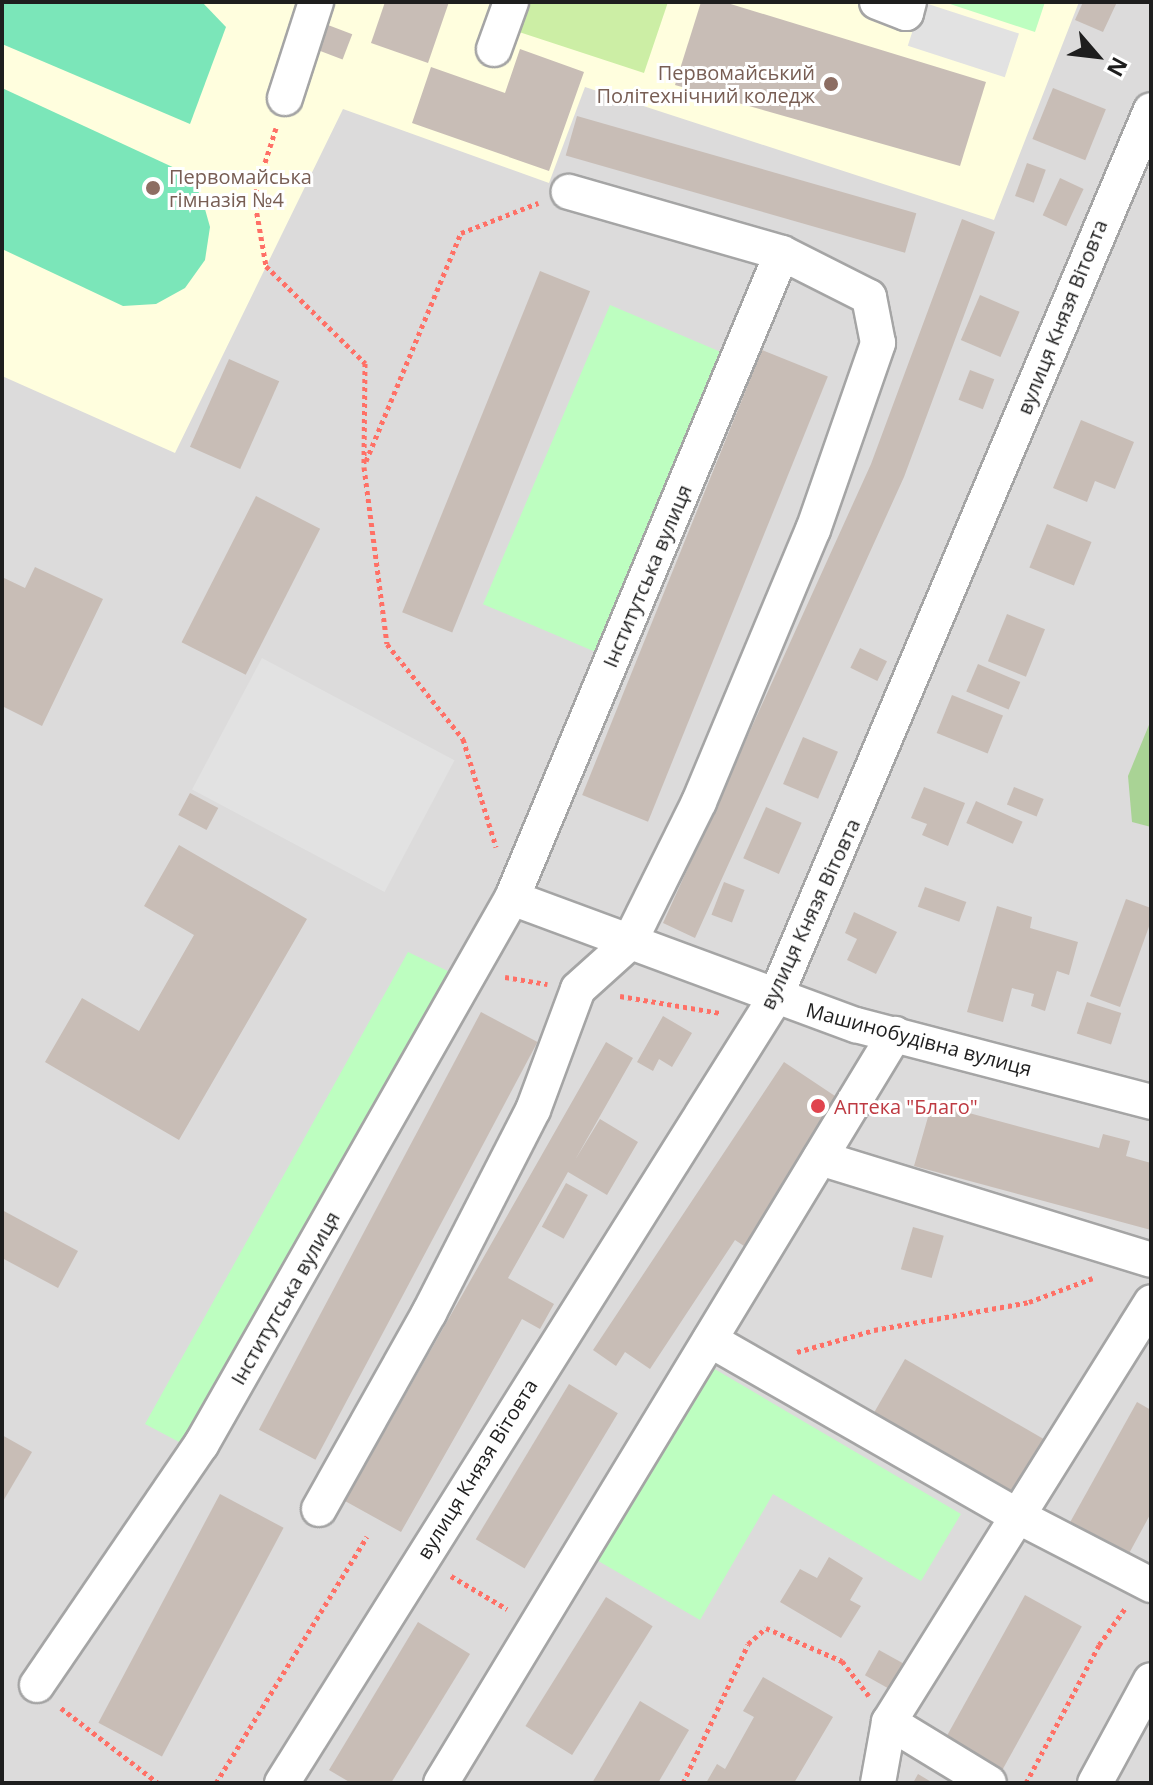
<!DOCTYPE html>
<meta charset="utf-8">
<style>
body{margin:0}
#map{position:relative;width:1153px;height:1785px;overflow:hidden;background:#f0ebe4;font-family:"Open Sans",sans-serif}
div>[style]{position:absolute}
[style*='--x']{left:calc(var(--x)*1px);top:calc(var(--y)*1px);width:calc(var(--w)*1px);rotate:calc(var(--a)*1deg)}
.residential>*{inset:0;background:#dcdbdb;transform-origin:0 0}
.education>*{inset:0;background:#fffede}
.grass>*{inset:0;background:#cceea5}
.forest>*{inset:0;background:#a9d395}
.park>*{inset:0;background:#bdfec0;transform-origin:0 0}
.pitch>*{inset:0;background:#7be6b9}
.parking>*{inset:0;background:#e2e2e2;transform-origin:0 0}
.building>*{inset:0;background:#c8bdb6;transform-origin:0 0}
.path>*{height:5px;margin-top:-2.5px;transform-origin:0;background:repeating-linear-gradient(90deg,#ff7066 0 4px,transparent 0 8px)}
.roads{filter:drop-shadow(2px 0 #a5a5a5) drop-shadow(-2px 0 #a5a5a5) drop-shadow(0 2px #a5a5a5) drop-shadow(0 -2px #a5a5a5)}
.minor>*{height:34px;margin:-17px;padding:0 17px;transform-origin:17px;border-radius:17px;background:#fff}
.dots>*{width:22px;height:22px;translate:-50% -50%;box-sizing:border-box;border:4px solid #fff;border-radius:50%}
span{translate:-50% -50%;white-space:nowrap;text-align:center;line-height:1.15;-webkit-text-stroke:6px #fff;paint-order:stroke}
.education-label{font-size:20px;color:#785e54}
.right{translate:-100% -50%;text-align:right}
.left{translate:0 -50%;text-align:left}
.street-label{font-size:20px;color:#1e1e1e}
.health-label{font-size:20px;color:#be3a42}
.frame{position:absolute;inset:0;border:4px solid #1e1e1e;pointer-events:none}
.north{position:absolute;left:1057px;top:16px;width:80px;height:80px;-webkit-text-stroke:6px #fff;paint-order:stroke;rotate:118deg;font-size:22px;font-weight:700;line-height:32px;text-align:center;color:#1e1e1e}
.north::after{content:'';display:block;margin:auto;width:28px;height:36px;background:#1e1e1e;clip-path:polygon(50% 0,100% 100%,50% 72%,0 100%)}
</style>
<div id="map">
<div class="residential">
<i style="left:2px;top:2px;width:1149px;height:1781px"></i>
</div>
<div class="education">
<i style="clip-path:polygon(2px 2px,1079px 2px,994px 220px,585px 87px,549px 183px,343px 109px,175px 453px,2px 376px)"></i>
</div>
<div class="grass">
<i style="clip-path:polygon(522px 2px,668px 2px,644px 73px,513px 30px)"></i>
</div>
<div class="forest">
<i style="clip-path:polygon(1151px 720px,1151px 827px,1132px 822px,1128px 776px)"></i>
</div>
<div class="park">
<i style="clip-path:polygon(944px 2px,1045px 2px,1035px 32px)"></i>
<i style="left:610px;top:305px;width:123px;height:325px;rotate:23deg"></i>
<i style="clip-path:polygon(408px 952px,452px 973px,258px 1319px,181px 1443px,145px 1424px)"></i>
<i style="clip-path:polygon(701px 1361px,961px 1514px,921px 1581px,773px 1494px,700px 1620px,588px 1555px)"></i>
</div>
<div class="pitch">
<i style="clip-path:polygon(2px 2px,202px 2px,226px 27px,190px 124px,2px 44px)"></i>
<i style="clip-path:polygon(2px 88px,179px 170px,201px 195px,210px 227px,205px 260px,185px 288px,156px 304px,123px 306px,2px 249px)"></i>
</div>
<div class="parking">
<i style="left:922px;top:2px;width:102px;height:46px;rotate:18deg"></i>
<i style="left:262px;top:658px;width:218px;height:149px;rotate:28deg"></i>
</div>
<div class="building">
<i style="clip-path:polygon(385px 2px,449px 2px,428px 63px,371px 43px)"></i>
<i style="clip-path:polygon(701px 2px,724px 2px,986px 82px,960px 166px,675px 85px)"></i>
<i style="clip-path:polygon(1083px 2px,1117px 2px,1103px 32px,1075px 20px)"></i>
<i style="left:328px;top:25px;width:26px;height:27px;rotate:21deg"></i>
<i style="clip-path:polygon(520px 49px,584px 72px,549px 171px,412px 123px,431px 67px,505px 93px)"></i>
<i style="left:1053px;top:88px;width:57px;height:55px;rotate:22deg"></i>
<i style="left:577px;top:116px;width:353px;height:41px;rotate:16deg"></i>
<i style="left:1027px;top:163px;width:20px;height:35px;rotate:20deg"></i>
<i style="left:1060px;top:178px;width:26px;height:41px;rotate:25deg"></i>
<i style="clip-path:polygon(962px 219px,995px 232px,904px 477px,695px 938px,663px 923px,871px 464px)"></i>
<i style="left:540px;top:271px;width:54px;height:368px;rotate:22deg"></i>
<i style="left:980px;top:295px;width:43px;height:49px;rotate:23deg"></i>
<i style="left:762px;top:350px;width:71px;height:480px;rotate:22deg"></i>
<i style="left:229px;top:359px;width:55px;height:96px;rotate:24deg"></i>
<i style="left:970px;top:370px;width:26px;height:32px;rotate:21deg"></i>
<i style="clip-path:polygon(1081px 420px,1134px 442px,1115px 489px,1095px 481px,1087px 502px,1053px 488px)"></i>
<i style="left:256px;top:496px;width:72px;height:164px;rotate:27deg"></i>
<i style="left:1047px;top:524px;width:48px;height:47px;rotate:22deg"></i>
<i style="clip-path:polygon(35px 567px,103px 599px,42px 726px,2px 706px,2px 577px,25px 588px)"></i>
<i style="left:1007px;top:614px;width:41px;height:51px;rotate:22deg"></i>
<i style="left:860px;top:648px;width:30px;height:22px;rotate:26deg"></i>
<i style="left:978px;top:664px;width:46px;height:30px;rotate:23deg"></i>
<i style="left:952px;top:695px;width:55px;height:41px;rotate:22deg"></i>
<i style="left:803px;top:737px;width:38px;height:51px;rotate:23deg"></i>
<i style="clip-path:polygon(924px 787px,965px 803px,948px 846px,922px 835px,927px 824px,911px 818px)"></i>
<i style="left:1014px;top:787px;width:32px;height:19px;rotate:22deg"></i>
<i style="left:190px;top:793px;width:32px;height:25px;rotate:28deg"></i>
<i style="left:976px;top:801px;width:51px;height:24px;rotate:24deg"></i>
<i style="left:766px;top:807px;width:39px;height:56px;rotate:24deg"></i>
<i style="clip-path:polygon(179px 845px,307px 919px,179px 1140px,45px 1062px,82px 998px,139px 1031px,194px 935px,144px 906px)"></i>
<i style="left:724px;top:882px;width:22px;height:35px;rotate:21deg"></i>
<i style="left:925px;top:887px;width:44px;height:21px;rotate:20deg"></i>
<i style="clip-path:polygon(1126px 899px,1151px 908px,1151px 921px,1120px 1007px,1090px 996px)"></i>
<i style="clip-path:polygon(997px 906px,1032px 917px,1030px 928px,1078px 942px,1069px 975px,1057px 971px,1045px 1011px,1031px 1006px,1034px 994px,1012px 988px,1003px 1022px,967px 1012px)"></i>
<i style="clip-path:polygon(854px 912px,897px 932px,876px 974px,847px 960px,857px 939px,845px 933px)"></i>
<i style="left:1087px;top:1002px;width:36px;height:33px;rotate:18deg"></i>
<i style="left:481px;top:1012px;width:64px;height:473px;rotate:28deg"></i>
<i style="clip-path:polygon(663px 1016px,692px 1033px,672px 1067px,659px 1059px,653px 1071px,637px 1062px)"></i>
<i style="clip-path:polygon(606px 1042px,633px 1058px,575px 1160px,600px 1119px,638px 1142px,607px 1195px,568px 1172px,508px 1278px,554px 1304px,540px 1329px,522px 1319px,401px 1532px,345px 1501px)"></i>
<i style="clip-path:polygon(784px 1062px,841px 1100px,744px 1246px,735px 1240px,650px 1369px,625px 1352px,616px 1366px,593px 1350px)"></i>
<i style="clip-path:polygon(932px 1103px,1099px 1148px,1103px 1134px,1130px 1141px,1126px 1156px,1151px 1163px,1151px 1230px,914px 1166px)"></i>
<i style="left:566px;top:1183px;width:25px;height:50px;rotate:29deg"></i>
<i style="clip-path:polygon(2px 1210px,78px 1251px,58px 1288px,2px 1258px)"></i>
<i style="left:913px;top:1227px;width:32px;height:44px;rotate:16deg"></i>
<i style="left:905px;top:1359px;width:171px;height:65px;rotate:30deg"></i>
<i style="left:569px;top:1384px;width:57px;height:181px;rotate:31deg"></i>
<i style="clip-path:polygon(1137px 1402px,1151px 1410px,1151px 1513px,1126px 1559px,1068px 1526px)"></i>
<i style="clip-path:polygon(2px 1435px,32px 1452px,2px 1503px)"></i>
<i style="left:220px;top:1494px;width:72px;height:259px;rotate:28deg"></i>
<i style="clip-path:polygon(829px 1557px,863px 1578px,850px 1600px,861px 1606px,841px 1638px,780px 1602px,800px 1569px,817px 1578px)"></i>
<i style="left:1025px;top:1595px;width:65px;height:167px;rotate:29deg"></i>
<i style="left:606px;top:1597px;width:55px;height:152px;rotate:32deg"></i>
<i style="clip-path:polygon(418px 1622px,470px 1654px,391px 1783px,351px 1783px,329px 1770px)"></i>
<i style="left:879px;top:1650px;width:31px;height:29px;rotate:29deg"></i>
<i style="clip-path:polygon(763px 1677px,833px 1717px,794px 1783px,706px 1783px,717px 1764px,725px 1769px,754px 1717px,743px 1711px)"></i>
<i style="clip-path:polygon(640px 1701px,689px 1730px,658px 1783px,592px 1783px)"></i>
<i style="clip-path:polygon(918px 1774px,933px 1783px,913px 1783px)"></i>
</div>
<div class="path">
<i style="--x:276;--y:128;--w:72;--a:107.7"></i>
<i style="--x:254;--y:197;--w:70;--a:80.1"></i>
<i style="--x:266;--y:266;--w:139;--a:44.4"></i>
<i style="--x:365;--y:363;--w:104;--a:90.6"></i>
<i style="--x:364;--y:467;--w:178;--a:82.6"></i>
<i style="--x:387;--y:644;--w:122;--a:51.3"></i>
<i style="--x:463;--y:739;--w:113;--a:73"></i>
<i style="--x:366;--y:461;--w:247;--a:-67.4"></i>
<i style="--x:461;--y:233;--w:83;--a:-21.3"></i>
<i style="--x:505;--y:977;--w:43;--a:9.5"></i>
<i style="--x:620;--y:996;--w:101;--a:9.6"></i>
<i style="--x:797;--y:1352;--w:80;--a:-15.9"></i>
<i style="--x:874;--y:1330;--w:158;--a:-10.2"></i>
<i style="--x:1029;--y:1302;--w:68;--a:-20.6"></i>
<i style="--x:451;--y:1576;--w:65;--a:30.5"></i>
<i style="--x:61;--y:1708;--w:123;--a:37.7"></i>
<i style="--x:216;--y:1783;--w:289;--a:-58.5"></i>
<i style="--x:683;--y:1783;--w:153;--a:-64.9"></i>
<i style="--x:748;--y:1644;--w:24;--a:-42"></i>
<i style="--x:766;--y:1628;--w:83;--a:23.5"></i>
<i style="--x:842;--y:1661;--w:44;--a:52.4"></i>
<i style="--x:1026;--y:1783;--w:156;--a:-62.1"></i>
<i style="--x:1099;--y:1645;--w:47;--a:-54.6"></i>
</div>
<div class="roads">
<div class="minor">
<i style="--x:877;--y:2;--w:31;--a:21"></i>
<i style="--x:906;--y:13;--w:11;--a:-75"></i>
<i style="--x:494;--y:49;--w:50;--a:-70.1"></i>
<i style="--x:285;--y:98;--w:101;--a:-72.1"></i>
<i style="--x:512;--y:898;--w:367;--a:20.3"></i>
<i style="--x:856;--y:1025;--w:305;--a:14.6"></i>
<i style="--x:820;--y:1158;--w:346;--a:17.1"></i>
<i style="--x:710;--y:1340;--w:358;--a:29.8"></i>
<i style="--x:1021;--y:1518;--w:146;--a:27.3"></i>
<i style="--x:319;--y:1509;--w:225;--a:-60.7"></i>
<i style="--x:429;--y:1313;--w:228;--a:-62.9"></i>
<i style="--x:533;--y:1110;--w:129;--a:-69.6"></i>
<i style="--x:578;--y:989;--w:69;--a:-42"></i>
<i style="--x:629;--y:943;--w:157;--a:-63.6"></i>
<i style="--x:699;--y:802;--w:295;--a:-67.3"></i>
<i style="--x:813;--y:530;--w:198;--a:-70.8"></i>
<i style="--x:878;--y:343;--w:47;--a:-101.1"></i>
<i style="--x:869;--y:297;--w:97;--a:-153.2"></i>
<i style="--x:782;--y:253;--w:222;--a:-164"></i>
<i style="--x:37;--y:1685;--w:291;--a:-55.7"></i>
<i style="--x:201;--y:1445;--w:629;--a:-60.38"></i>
<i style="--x:512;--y:898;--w:699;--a:-67.29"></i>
<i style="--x:889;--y:1722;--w:117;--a:31.4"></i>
<i style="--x:282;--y:1783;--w:927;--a:-57.87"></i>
<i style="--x:775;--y:998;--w:964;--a:-67.05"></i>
<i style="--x:441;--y:1783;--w:876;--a:-58.78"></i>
<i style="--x:878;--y:1783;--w:62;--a:-79.8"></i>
<i style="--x:889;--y:1722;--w:495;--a:-58"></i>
<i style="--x:1095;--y:1783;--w:117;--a:-61.5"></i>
</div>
</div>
<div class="dots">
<i style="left:831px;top:84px;background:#8d6e63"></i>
<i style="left:153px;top:188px;background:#8d6e63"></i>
<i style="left:818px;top:1106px;background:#e0444e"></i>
</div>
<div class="education-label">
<span class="right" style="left:815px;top:84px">Первомайський<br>Політехнічний коледж</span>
<span class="left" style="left:169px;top:188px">Первомайська<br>гімназія №4</span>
</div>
<div class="street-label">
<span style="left:1062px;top:317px;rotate:-68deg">вулиця Князя Вітовта</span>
<span style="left:647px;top:576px;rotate:-67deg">Інститутська вулиця</span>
<span style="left:810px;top:914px;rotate:-65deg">вулиця Князя Вітовта</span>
<span style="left:919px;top:1039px;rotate:15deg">Машинобудівна вулиця</span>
<span style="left:285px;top:1298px;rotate:-60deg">Інститутська вулиця</span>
<span style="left:477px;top:1469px;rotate:-58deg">вулиця Князя Вітовта</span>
</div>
<div class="health-label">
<span class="left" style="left:834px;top:1106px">Аптека "Благо"</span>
</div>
<div class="frame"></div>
<div class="north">N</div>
</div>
